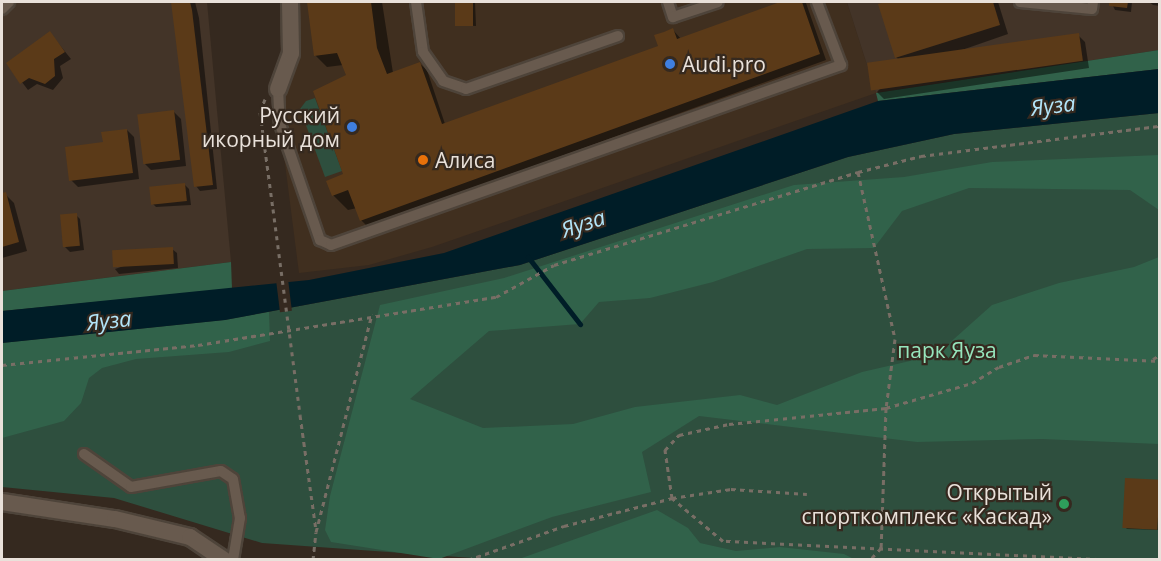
<!DOCTYPE html>
<meta charset="utf-8">
<style>
body{margin:0}
#map{position:relative;width:1161px;height:561px;overflow:hidden;background:#35291f;font-family:"Open Sans",sans-serif}
div>[style]{position:absolute}
[style*='--x']{left:calc(var(--x)*1px);top:calc(var(--y)*1px);width:calc(var(--w)*1px);rotate:calc(var(--a)*1deg)}
.built>*{inset:0;background:#402f1f}
.industrial>*{inset:0;background:#433428}
.green>*{inset:0;background:#2e4f3e}
.forest>*{inset:0;background:#31624a}
.water>*{inset:0;background:#001d27}
.pier>*{inset:0;background:#35291f;transform-origin:0 0}
.shadow>*{inset:0;background:#0007}
.stream>*{height:5px;margin:-2.5px;padding:0 2.5px;transform-origin:2.5px;border-radius:2.5px;background:#001d27}
.building>*{inset:0;background:#5b3a18;transform-origin:0 0}
.path>*{height:3px;margin-top:-1.5px;transform-origin:0;background:repeating-linear-gradient(90deg,#786e65 0 4.5px,transparent 0 9px)}
.roads{filter:drop-shadow(2px 0 #4e443a) drop-shadow(-2px 0 #4e443a) drop-shadow(0 2px #4e443a) drop-shadow(0 -2px #4e443a)}
.service>*{height:10px;margin:-5px;padding:0 5px;transform-origin:5px;border-radius:5px;background:#685a4e}
.minor>*{height:16px;margin:-8px;padding:0 8px;transform-origin:8px;border-radius:8px;background:#685a4e}
.path-bridge>*{height:3px;margin-top:-1.5px;transform-origin:0;background:repeating-linear-gradient(90deg,#786e65 0 4.5px,transparent 0 9px)}
.dots>*{width:16px;height:16px;translate:-50% -50%;box-sizing:border-box;border:3px solid #35291f;border-radius:50%}
span{translate:-50% -50%;white-space:nowrap;text-align:center;line-height:1.15;-webkit-text-stroke:4.5px #35291f;paint-order:stroke}
.poi-label{font-size:21px;color:#e9e1da}
.left{translate:0 -50%;text-align:left}
.right{translate:-100% -50%;text-align:right}
.park-label{font-size:21px;color:#96e5bc}
.water-label{font-size:22px;color:#b2e4f8;font-style:italic}
.frame{position:absolute;inset:0;border:3px solid #e9e1da;pointer-events:none}
</style>
<div id="map">
<div class="built">
<i style="clip-path:polygon(297px 2px,847px 2px,876px 93px,432px 247px,369px 265px,299px 273px,277px 101px)"></i>
</div>
<div class="industrial">
<i style="clip-path:polygon(2px 2px,207px 2px,231px 262px,2px 291px)"></i>
<i style="clip-path:polygon(847px 2px,1159px 2px,1159px 50px,876px 93px)"></i>
</div>
<div class="green">
<i style="clip-path:polygon(315px 98px,342px 171px,325px 177px,300px 109px,306px 101px)"></i>
<i style="clip-path:polygon(1159px 113px,1159px 559px,501px 560px,262px 543px,114px 498px,2px 487px,2px 343px,225px 320px,520px 265px,848px 157px,954px 134px)"></i>
</div>
<div class="forest">
<i style="clip-path:polygon(1159px 50px,1159px 69px,878px 101px,876px 93px)"></i>
<i style="clip-path:polygon(1159px 155px,1159px 210px,1130px 190px,969px 188px,902px 211px,874px 248px,807px 249px,713px 282px,650px 298px,599px 302px,580px 324px,489px 331px,410px 399px,483px 428px,573px 424px,635px 407px,740px 395px,777px 405px,862px 372px,936px 355px,992px 305px,1059px 283px,1134px 267px,1159px 257px,1159px 444px,1042px 439px,917px 442px,699px 416px,642px 452px,651px 492px,552px 517px,439px 559px,331px 542px,325px 530px,330px 496px,380px 305px,504px 278px,794px 185px,904px 177px,992px 162px)"></i>
<i style="clip-path:polygon(231px 262px,232px 289px,2px 311px,2px 291px)"></i>
<i style="clip-path:polygon(269px 312px,270px 341px,229px 352px,136px 359px,102px 368px,89px 378px,81px 403px,64px 421px,2px 438px,2px 343px,225px 320px)"></i>
<i style="clip-path:polygon(657px 510px,688px 528px,700px 543px,736px 551px,780px 547px,844px 554px,854px 559px,519px 559px)"></i>
</div>
<div class="water">
<i style="clip-path:polygon(1159px 69px,1159px 113px,954px 134px,848px 157px,520px 265px,225px 320px,2px 343px,2px 311px,309px 280px,444px 253px,878px 101px)"></i>
</div>
<div class="pier">
<i style="left:288px;top:279px;width:32px;height:12px;rotate:83deg"></i>
</div>
<div class="shadow">
<i style="clip-path:polygon(173px 2px,195px 2px,199px 18px,217px 189px,200px 191px,196px 186px)"></i>
<i style="clip-path:polygon(309px 2px,382px 2px,393px 73px,420px 64px,427px 70px,445px 124px,660px 47px,673px 30px,681px 39px,784px 2px,806px 3px,826px 60px,413px 210px,417px 220px,376px 235px,361px 220px,357px 208px,348px 210px,333px 195px,345px 175px,347px 76px,343px 65px,327px 67px,315px 55px)"></i>
<i style="clip-path:polygon(456px 2px,475px 2px,476px 26px,458px 25px)"></i>
<i style="clip-path:polygon(890px 2px,998px 2px,1008px 34px,939px 58px,1078px 35px,1085px 42px,1089px 68px,884px 99px,877px 92px,903px 64px,896px 57px,880px 5px)"></i>
<i style="clip-path:polygon(1111px 2px,1132px 2px,1131px 12px,1115px 10px)"></i>
<i style="clip-path:polygon(1149px 2px,1160px 2px,1160px 6px,1153px 5px)"></i>
<i style="clip-path:polygon(50px 33px,71px 59px,60px 66px,63px 78px,53px 90px,37px 84px,28px 90px,8px 64px)"></i>
<i style="clip-path:polygon(174px 112px,181px 119px,186px 166px,151px 170px,144px 163px)"></i>
<i style="clip-path:polygon(127px 130px,134px 137px,139px 179px,78px 187px,71px 180px)"></i>
<i style="clip-path:polygon(185px 185px,189px 189px,191px 205px,156px 207px,152px 203px)"></i>
<i style="clip-path:polygon(5px 194px,14px 203px,27px 251px,2px 258px,2px 195px)"></i>
<i style="clip-path:polygon(76px 215px,80px 219px,84px 250px,70px 252px,65px 247px)"></i>
<i style="clip-path:polygon(172px 249px,177px 253px,178px 268px,119px 274px,115px 269px)"></i>
<i style="clip-path:polygon(1160px 481px,1160px 530px,1127px 529px,1125px 527px)"></i>
</div>
<div class="stream">
<i style="--x:528;--y:257;--w:85;--a:52.2"></i>
</div>
<div class="building">
<i style="clip-path:polygon(171px 2px,190px 2px,192px 10px,213px 185px,194px 187px)"></i>
<i style="clip-path:polygon(307px 2px,371px 2px,377px 48px,387px 74px,420px 62px,442px 124px,658px 46px,654px 35px,664px 32px,673px 28px,677px 39px,780px 2px,802px 2px,820px 54px,360px 221px,348px 190px,332px 196px,326px 181px,343px 174px,313px 91px,346px 75px,337px 53px,314px 56px)"></i>
<i style="left:455px;top:2px;width:18px;height:24px"></i>
<i style="clip-path:polygon(885px 2px,993px 2px,1000px 25px,895px 58px,878px 4px)"></i>
<i style="clip-path:polygon(1109px 2px,1128px 2px,1127px 8px,1109px 6px)"></i>
<i style="clip-path:polygon(50px 31px,65px 52px,54px 59px,55px 76px,45px 84px,29px 78px,20px 84px,6px 63px)"></i>
<i style="left:1079px;top:33px;width:28px;height:214px;rotate:82deg"></i>
<i style="left:174px;top:110px;width:50px;height:37px;rotate:83deg"></i>
<i style="clip-path:polygon(127px 129px,133px 173px,69px 181px,65px 147px,103px 142px,101px 132px)"></i>
<i style="left:185px;top:183px;width:18px;height:36px;rotate:84deg"></i>
<i style="clip-path:polygon(6px 192px,19px 242px,2px 247px,2px 193px)"></i>
<i style="left:77px;top:213px;width:33px;height:17px;rotate:85deg"></i>
<i style="left:173px;top:247px;width:17px;height:61px;rotate:87deg"></i>
<i style="left:1125px;top:478px;width:35px;height:50px;rotate:3deg"></i>
</div>
<div class="path">
<i style="--x:265;--y:99;--w:14;--a:111"></i>
<i style="--x:260;--y:112;--w:98;--a:82.4"></i>
<i style="--x:858;--y:172;--w:171;--a:77.5"></i>
<i style="--x:895;--y:339;--w:70;--a:97.4"></i>
<i style="--x:886;--y:408;--w:140;--a:92"></i>
<i style="--x:881;--y:548;--w:16;--a:133"></i>
<i style="--x:1153;--y:359;--w:8;--a:-30"></i>
<i style="--x:2;--y:365;--w:197;--a:-5.8"></i>
<i style="--x:198;--y:345;--w:302;--a:-9.2"></i>
<i style="--x:496;--y:297;--w:66;--a:-28.9"></i>
<i style="--x:554;--y:265;--w:318;--a:-17"></i>
<i style="--x:858;--y:172;--w:65;--a:-14.3"></i>
<i style="--x:921;--y:156;--w:241;--a:-7.2"></i>
<i style="--x:300;--y:415;--w:117;--a:82.1"></i>
<i style="--x:313;--y:560;--w:28;--a:-84"></i>
<i style="--x:316;--y:532;--w:225;--a:-75.6"></i>
<i style="--x:468;--y:560;--w:102;--a:-19.5"></i>
<i style="--x:564;--y:526;--w:112;--a:-14.5"></i>
<i style="--x:672;--y:498;--w:60;--a:-8.7"></i>
<i style="--x:731;--y:489;--w:76;--a:3.8"></i>
<i style="--x:1117;--y:560;--w:394;--a:-177.2"></i>
<i style="--x:723;--y:541;--w:67;--a:-139.9"></i>
<i style="--x:672;--y:498;--w:49;--a:-98.3"></i>
<i style="--x:665;--y:450;--w:21;--a:-47"></i>
<i style="--x:679;--y:435;--w:51;--a:-12.4"></i>
<i style="--x:729;--y:424;--w:158;--a:-5.8"></i>
<i style="--x:886;--y:408;--w:90;--a:-16.2"></i>
<i style="--x:972;--y:383;--w:31;--a:-31"></i>
<i style="--x:999;--y:367;--w:37;--a:-19"></i>
<i style="--x:1034;--y:355;--w:126;--a:2.7"></i>
</div>
<div class="roads">
<div class="service">
<i style="--x:416;--y:2;--w:50;--a:82"></i>
<i style="--x:423;--y:52;--w:35;--a:55"></i>
<i style="--x:443;--y:81;--w:24;--a:19"></i>
<i style="--x:466;--y:89;--w:161;--a:-19.2"></i>
<i style="--x:668;--y:2;--w:16;--a:72"></i>
<i style="--x:673;--y:17;--w:47;--a:-18.4"></i>
<i style="--x:1020;--y:2;--w:72;--a:5.6"></i>
<i style="--x:1092;--y:9;--w:7;--a:-82"></i>
<i style="--x:2;--y:9;--w:10;--a:-45"></i>
<i style="--x:278;--y:89;--w:35;--a:87"></i>
<i style="--x:280;--y:124;--w:123;--a:71"></i>
<i style="--x:320;--y:240;--w:12;--a:24"></i>
<i style="--x:331;--y:245;--w:541;--a:-19.44"></i>
<i style="--x:841;--y:65;--w:67;--a:-110.9"></i>
<i style="--x:84;--y:454;--w:57;--a:35.1"></i>
<i style="--x:131;--y:487;--w:91;--a:-10.1"></i>
<i style="--x:221;--y:471;--w:14;--a:34"></i>
<i style="--x:233;--y:479;--w:40;--a:80"></i>
<i style="--x:240;--y:518;--w:43;--a:99.5"></i>
</div>
<div class="minor">
<i style="--x:278;--y:89;--w:38;--a:-70"></i>
<i style="--x:291;--y:53;--w:51;--a:-91.1"></i>
<i style="--x:2;--y:502;--w:114;--a:8.6"></i>
<i style="--x:115;--y:519;--w:77;--a:13.5"></i>
<i style="--x:190;--y:537;--w:41;--a:34.1"></i>
</div>
</div>
<div class="path-bridge">
<i style="--x:273;--y:209;--w:208;--a:82.5"></i>
</div>
<div class="dots">
<i style="left:670px;top:64px;background:#3f7fe0"></i>
<i style="left:352px;top:127px;background:#3f7fe0"></i>
<i style="left:423px;top:160px;background:#e8710a"></i>
<i style="left:1064px;top:504px;background:#2e9e5b"></i>
</div>
<div class="poi-label">
<span class="left" style="left:682px;top:64px">Audi.pro</span>
<span class="right" style="left:340px;top:127px">Русский<br>икорный дом</span>
<span class="left" style="left:435px;top:160px">Алиса</span>
<span class="right" style="left:1052px;top:504px">Открытый<br>спорткомплекс «Каскад»</span>
</div>
<div class="park-label">
<span style="left:947px;top:350px">парк Яуза</span>
</div>
<div class="water-label">
<span style="left:1053px;top:105px;rotate:-7deg">Яуза</span>
<span style="left:583px;top:223px;rotate:-18deg">Яуза</span>
<span style="left:109px;top:320px;rotate:-6deg">Яуза</span>
</div>
<div class="frame"></div>
</div>
